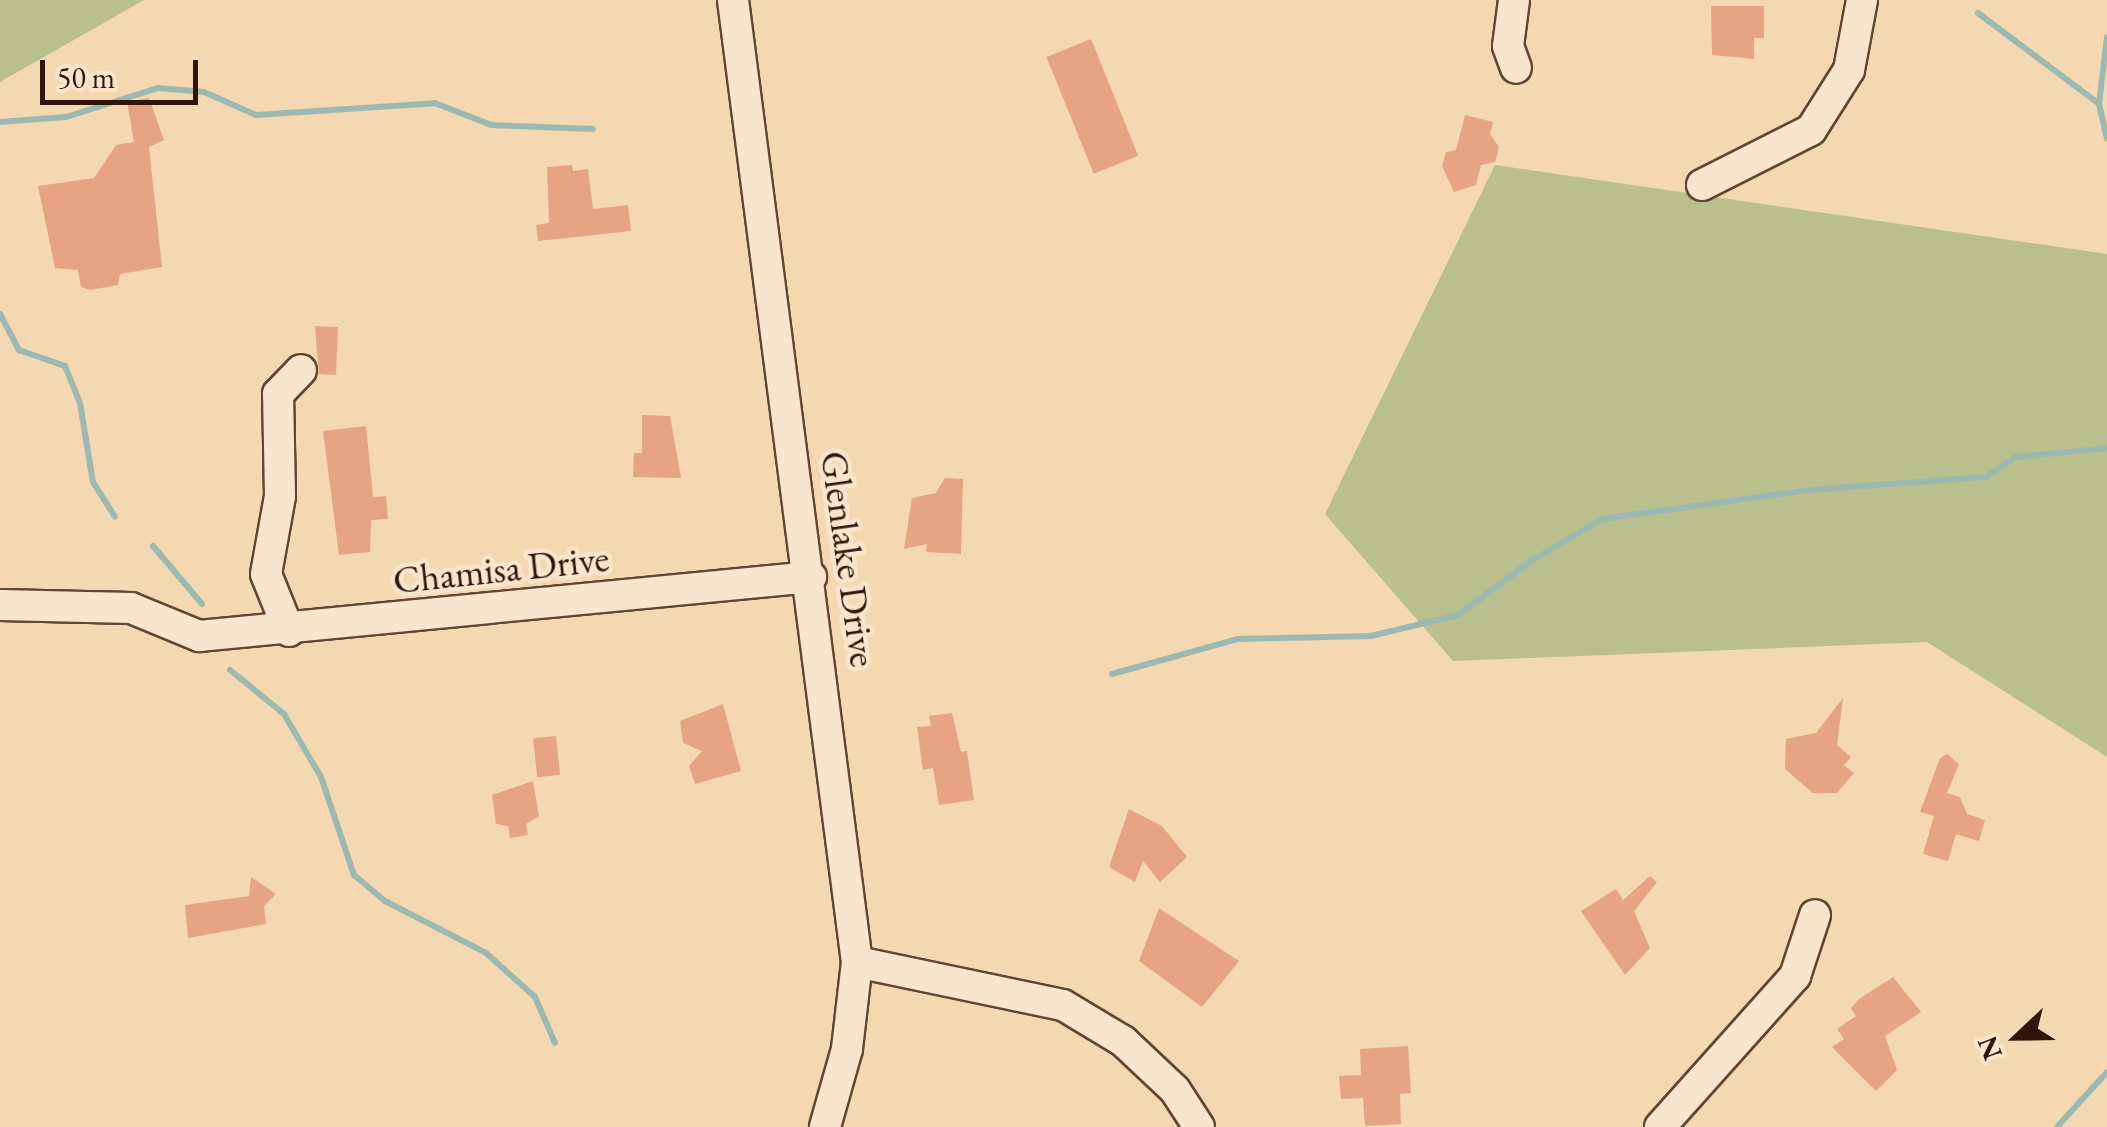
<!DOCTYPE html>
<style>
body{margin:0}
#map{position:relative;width:2107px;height:1127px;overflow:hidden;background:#f3d8b1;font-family:"EB Garamond",serif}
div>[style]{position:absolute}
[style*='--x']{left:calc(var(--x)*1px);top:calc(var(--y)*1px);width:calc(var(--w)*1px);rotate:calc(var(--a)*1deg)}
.green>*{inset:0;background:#b9bf8d}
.stream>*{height:6px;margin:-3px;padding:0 3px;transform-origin:3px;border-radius:3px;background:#9cb9b1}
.building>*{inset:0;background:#e6a482;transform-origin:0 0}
.roads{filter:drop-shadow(2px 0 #614634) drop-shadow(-2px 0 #614634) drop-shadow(0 2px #614634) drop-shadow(0 -2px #614634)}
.minor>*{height:30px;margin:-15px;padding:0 15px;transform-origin:15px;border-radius:15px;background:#f7e6cc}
span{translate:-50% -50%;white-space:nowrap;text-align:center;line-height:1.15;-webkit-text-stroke:9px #f7e6cc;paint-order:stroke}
.street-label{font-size:38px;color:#30150b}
.north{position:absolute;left:1967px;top:987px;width:100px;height:100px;-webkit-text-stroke:8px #f7e6cc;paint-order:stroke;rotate:248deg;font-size:28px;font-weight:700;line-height:40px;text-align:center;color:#30150b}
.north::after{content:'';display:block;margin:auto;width:35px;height:45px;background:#30150b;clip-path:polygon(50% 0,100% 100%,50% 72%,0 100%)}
.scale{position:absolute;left:40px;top:60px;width:158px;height:45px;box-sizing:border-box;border:5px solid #30150b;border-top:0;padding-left:12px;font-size:30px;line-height:35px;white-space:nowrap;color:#30150b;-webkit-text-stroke:8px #f7e6cc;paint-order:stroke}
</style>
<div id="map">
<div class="green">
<i style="clip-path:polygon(0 0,144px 0,0 82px)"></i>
<i style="clip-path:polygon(1495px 165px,2107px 254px,2107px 757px,1927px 642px,1453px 661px,1325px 514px)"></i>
</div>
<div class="stream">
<i style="--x:1978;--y:13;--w:151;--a:36.9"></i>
<i style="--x:2107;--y:37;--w:67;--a:96.8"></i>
<i style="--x:2099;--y:104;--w:36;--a:77"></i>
<i style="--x:0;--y:122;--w:66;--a:-4.3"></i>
<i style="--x:66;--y:117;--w:96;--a:-17.5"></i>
<i style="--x:158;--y:88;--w:46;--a:5"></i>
<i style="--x:204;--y:92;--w:57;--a:23.9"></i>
<i style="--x:256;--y:115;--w:179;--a:-3.8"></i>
<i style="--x:435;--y:103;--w:60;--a:21.4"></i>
<i style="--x:491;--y:125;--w:102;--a:2.2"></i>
<i style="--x:0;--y:314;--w:41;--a:62.2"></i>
<i style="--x:19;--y:350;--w:49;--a:19.2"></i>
<i style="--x:65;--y:366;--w:40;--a:68"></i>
<i style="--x:80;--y:403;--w:80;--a:80.7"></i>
<i style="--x:93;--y:482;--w:41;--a:57.8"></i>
<i style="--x:153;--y:546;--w:76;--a:49.8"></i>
<i style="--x:230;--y:670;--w:70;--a:39.2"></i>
<i style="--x:284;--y:714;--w:73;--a:59.6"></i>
<i style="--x:321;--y:777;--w:103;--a:71.4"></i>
<i style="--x:354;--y:875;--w:40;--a:40"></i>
<i style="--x:385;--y:901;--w:114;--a:27.2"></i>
<i style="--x:486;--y:953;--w:66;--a:41.9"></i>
<i style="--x:535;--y:997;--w:50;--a:66.5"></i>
<i style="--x:1112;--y:674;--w:130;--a:-15.6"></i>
<i style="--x:1237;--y:639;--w:134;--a:-1.3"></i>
<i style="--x:1371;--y:636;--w:89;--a:-13.6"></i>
<i style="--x:1458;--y:615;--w:91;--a:-36.5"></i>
<i style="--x:1531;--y:561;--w:82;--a:-30.6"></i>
<i style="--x:1602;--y:519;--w:209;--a:-8"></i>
<i style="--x:1809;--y:490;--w:177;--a:-4.2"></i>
<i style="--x:1986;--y:477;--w:36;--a:-34"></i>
<i style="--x:2016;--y:457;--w:91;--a:-5.6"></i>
<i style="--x:2057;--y:1127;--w:74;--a:-47.7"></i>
</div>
<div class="building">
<i style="clip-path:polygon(1711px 6px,1764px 6px,1764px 38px,1754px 38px,1754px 59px,1712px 55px)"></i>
<i style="left:1091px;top:39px;width:126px;height:48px;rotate:68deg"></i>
<i style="clip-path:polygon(149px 98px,164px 140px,149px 147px,162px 267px,120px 274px,118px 285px,90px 290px,81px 287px,78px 270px,55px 268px,38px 186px,94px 178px,116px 145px,134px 142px,127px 102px)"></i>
<i style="clip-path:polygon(1465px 115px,1493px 122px,1490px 134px,1499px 147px,1495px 162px,1481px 165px,1476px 185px,1454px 192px,1442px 166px,1446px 152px,1456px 150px)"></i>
<i style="clip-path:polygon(572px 165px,573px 171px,588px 169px,593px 209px,628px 205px,631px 231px,538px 241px,536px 225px,549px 223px,547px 167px)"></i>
<i style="clip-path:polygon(315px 326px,338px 327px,336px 375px,319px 374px)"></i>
<i style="clip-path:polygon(642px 415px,670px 416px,681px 478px,633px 477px,634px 453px,642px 453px)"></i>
<i style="clip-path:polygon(366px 426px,373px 497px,386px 496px,388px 519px,371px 520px,370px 552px,339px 555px,323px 431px)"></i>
<i style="clip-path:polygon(945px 478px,963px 479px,961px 554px,926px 552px,927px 544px,904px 549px,912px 498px,936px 493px)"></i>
<i style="clip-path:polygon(1843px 698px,1837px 745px,1851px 757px,1844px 765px,1854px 773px,1837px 793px,1813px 793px,1785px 769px,1786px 739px,1816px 733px)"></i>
<i style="clip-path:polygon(723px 704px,741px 771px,695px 784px,689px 766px,702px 751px,683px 743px,680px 721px)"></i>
<i style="clip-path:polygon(952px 713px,961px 752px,967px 751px,974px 800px,939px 805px,933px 768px,923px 770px,917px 727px,931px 726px,929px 716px)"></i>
<i style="left:556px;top:736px;width:39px;height:23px;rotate:84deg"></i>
<i style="clip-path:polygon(1947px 754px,1959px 764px,1947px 793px,1960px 797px,1967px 814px,1985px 820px,1979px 841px,1956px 834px,1948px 861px,1923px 854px,1934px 816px,1920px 812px,1940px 758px)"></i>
<i style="clip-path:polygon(533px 781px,539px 816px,526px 824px,528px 835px,510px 838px,508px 826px,496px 824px,492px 795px)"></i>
<i style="clip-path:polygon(1129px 809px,1162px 826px,1187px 857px,1160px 882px,1143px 861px,1135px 882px,1109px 867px)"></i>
<i style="clip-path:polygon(1650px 876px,1657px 882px,1634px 911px,1650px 948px,1625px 975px,1581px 911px,1616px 889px,1623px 900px)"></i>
<i style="clip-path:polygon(251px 877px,276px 894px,264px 906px,266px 924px,188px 938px,185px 905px,249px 896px)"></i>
<i style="clip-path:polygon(1159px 908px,1239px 961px,1202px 1007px,1139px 961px)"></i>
<i style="clip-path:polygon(1893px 977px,1921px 1012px,1885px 1036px,1897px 1070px,1876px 1091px,1832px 1047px,1844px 1039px,1837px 1029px,1856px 1016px,1851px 1008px,1859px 999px)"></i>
<i style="clip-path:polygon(1408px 1046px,1411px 1093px,1400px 1094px,1401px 1124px,1365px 1126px,1363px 1098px,1341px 1099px,1339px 1076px,1361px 1075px,1360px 1049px)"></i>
</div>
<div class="roads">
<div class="minor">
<i style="--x:733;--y:0;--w:970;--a:82.66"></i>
<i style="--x:857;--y:962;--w:88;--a:96.6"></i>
<i style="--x:847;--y:1049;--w:81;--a:105.8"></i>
<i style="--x:1514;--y:0;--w:46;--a:97.4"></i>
<i style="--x:1508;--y:46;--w:23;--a:70"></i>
<i style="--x:1702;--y:185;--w:122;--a:-26.8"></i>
<i style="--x:1811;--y:130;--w:71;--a:-57.7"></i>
<i style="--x:1849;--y:70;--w:71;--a:-79.5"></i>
<i style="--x:0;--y:605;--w:131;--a:1.3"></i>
<i style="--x:131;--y:608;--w:74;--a:22.4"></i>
<i style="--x:199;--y:636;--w:615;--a:-5.51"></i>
<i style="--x:289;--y:631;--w:61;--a:-112"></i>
<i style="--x:266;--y:574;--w:79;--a:-79.8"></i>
<i style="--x:280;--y:496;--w:102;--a:-91.1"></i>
<i style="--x:278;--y:394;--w:33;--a:-46"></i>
<i style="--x:857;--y:962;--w:210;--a:11.8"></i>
<i style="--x:1063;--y:1005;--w:70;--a:31"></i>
<i style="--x:1123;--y:1041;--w:71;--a:43.3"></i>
<i style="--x:1175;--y:1090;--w:44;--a:57"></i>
<i style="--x:1660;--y:1127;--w:203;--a:-48.2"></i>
<i style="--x:1795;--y:976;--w:64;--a:-71.8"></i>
</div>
</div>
<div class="street-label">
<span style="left:849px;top:559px;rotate:82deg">Glenlake Drive</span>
<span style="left:501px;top:569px;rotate:-6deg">Chamisa Drive</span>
</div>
<div class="north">N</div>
<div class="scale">50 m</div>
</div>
